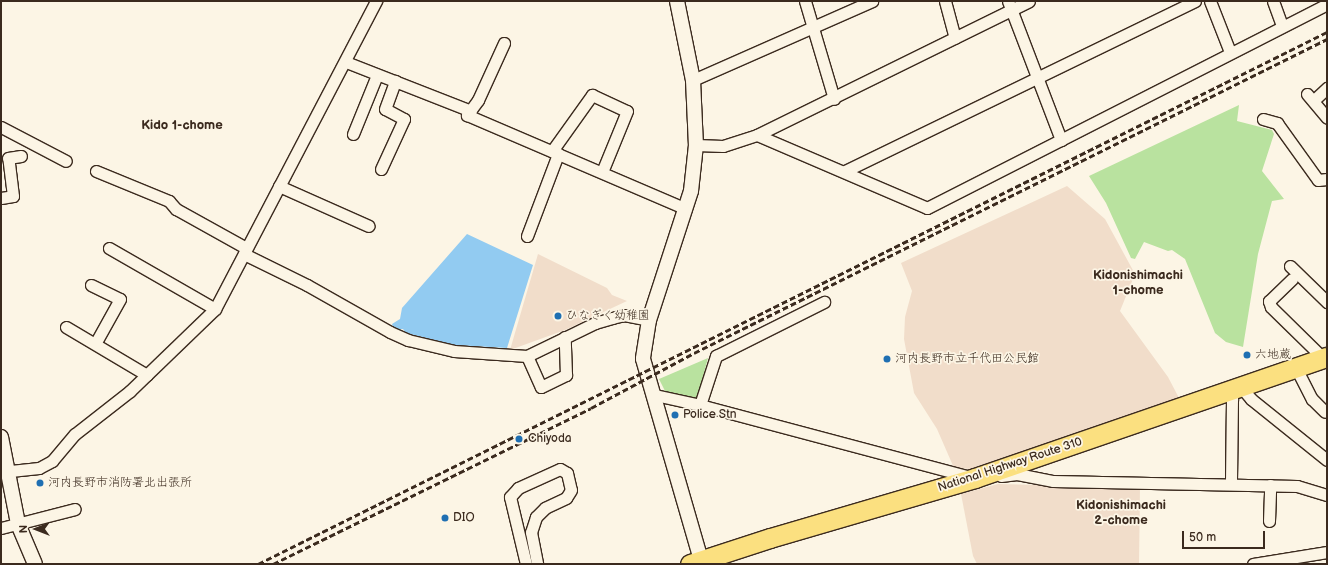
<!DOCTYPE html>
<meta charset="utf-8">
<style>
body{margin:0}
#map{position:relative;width:1328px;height:565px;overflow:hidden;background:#fcf5e5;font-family:"Balsamiq Sans","Klee One",sans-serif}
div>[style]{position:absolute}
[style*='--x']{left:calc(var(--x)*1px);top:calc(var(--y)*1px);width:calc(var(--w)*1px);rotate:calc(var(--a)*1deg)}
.built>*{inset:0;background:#f1ddca}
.green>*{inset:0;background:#b9e29f}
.water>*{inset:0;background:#92cbf1}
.roads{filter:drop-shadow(1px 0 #3b2a1e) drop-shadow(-1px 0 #3b2a1e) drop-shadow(0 1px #3b2a1e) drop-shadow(0 -1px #3b2a1e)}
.minor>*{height:11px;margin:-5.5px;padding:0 5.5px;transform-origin:5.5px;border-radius:5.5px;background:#fcf5e5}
.tertiary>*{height:14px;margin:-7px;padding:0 7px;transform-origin:7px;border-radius:7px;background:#fcf5e5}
.trunk>*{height:19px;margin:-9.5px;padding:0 9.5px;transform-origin:9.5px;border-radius:9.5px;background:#fbe080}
.rail>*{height:3px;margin-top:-1.5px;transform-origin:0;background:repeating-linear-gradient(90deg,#3b2a1e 0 6px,transparent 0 9px)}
.dots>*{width:11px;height:11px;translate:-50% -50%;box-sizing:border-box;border:2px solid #fcf5e5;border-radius:50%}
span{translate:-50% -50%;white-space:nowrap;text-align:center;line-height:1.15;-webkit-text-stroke:3.5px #fcf5e5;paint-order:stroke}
.poi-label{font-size:12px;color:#3b2a1e}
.left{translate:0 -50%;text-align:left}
.street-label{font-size:12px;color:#3b2a1e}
.neighbourhood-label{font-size:13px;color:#3b2a1e;font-weight:700}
.frame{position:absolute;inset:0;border:2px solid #3b2a1e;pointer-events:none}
.north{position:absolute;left:16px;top:509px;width:40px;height:40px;-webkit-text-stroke:3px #fcf5e5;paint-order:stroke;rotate:270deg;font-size:11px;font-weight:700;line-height:16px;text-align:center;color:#3b2a1e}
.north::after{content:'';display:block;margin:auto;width:14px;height:18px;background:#3b2a1e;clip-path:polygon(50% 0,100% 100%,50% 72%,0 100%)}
.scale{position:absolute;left:1182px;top:531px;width:83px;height:18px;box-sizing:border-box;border:2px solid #3b2a1e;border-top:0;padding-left:5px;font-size:12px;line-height:14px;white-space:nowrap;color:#3b2a1e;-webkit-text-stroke:3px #fcf5e5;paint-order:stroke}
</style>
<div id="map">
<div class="built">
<i style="clip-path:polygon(1067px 186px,1105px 219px,1135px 274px,1120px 311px,1168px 377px,1179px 398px,972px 469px,954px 468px,937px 429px,914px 393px,904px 339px,905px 317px,912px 291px,901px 263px)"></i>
<i style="clip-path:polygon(538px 254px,607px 288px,612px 295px,627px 301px,565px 330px,510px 350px)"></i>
<i style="clip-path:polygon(998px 484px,1140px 487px,1139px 564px,977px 564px,973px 556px,961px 494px)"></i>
</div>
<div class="green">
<i style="clip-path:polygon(1239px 105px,1237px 121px,1272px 130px,1274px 134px,1262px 171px,1284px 199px,1272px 201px,1258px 254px,1243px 347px,1226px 342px,1215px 333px,1185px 259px,1172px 250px,1168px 251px,1144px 242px,1135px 259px,1131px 258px,1106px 203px,1089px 176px)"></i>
<i style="clip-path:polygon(708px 358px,697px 399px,666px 393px,659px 379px)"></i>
</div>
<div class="water">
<i style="clip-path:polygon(467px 234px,533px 265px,507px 348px,454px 345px,406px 333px,403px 329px,394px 330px,392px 324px,400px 319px,402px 308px)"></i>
</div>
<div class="roads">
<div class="minor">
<i style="--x:805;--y:1;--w:102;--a:73.5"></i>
<i style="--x:945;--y:1;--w:38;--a:75"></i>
<i style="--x:1008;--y:1;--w:149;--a:69.1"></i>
<i style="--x:1210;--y:1;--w:55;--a:68.6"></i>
<i style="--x:1273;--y:1;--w:27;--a:70"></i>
<i style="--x:504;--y:43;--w:63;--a:114.5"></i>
<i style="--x:478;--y:100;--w:19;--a:126"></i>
<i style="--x:467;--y:115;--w:238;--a:23.2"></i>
<i style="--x:346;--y:62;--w:134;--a:21.4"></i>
<i style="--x:693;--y:80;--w:196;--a:-23.8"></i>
<i style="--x:1307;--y:94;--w:31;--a:50"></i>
<i style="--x:1314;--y:100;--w:18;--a:-43"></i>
<i style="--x:1263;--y:119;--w:15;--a:16"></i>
<i style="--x:1277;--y:123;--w:70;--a:54.3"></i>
<i style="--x:1318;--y:180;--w:9;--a:-6"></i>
<i style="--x:1;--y:127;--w:73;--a:27.6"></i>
<i style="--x:353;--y:134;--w:64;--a:-67.9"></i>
<i style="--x:757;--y:135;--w:185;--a:23.2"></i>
<i style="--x:927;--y:208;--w:449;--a:-27"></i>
<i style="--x:696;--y:145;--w:27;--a:2"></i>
<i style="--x:723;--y:146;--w:36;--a:-18"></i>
<i style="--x:757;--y:135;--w:303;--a:-26.2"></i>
<i style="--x:552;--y:151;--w:69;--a:-54.5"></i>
<i style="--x:592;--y:95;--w:38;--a:25"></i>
<i style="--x:627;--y:111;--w:66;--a:112.3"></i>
<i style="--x:381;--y:169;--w:55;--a:-65.3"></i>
<i style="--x:404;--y:119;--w:21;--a:-152"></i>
<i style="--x:385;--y:109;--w:30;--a:-70"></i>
<i style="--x:96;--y:171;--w:79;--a:22.3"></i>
<i style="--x:169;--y:201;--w:11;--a:49"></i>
<i style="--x:176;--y:209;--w:80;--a:29.1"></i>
<i style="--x:845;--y:171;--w:389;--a:-25.9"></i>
<i style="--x:279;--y:186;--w:98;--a:24"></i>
<i style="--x:1;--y:198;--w:12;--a:-9"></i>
<i style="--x:13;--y:196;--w:38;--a:-97"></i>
<i style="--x:8;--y:158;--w:13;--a:-9"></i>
<i style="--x:527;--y:236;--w:88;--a:-69.3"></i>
<i style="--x:109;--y:248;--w:122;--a:29.9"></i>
<i style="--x:244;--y:254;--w:70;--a:26.2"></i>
<i style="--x:307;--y:285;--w:95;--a:29.5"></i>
<i style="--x:390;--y:332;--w:20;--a:24"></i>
<i style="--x:408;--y:340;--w:47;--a:13.4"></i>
<i style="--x:454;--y:351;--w:73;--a:3.9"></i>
<i style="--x:527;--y:356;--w:76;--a:-25.9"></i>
<i style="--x:595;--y:323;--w:18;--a:-16"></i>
<i style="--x:612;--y:318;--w:12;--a:-14"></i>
<i style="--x:624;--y:315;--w:25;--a:11"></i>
<i style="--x:1290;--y:266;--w:52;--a:44.2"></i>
<i style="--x:1292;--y:279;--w:32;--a:136"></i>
<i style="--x:1269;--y:301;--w:6;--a:72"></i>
<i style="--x:1271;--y:307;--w:73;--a:44.4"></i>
<i style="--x:91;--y:285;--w:32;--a:26"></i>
<i style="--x:120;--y:299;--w:51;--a:119.1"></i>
<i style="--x:66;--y:327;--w:94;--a:30.7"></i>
<i style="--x:527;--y:356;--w:34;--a:66"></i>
<i style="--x:541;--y:387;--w:28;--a:-26"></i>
<i style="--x:566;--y:375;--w:38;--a:-92"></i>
<i style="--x:1296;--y:368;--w:35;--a:63"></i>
<i style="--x:1312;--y:399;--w:18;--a:45"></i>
<i style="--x:1241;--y:387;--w:16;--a:50"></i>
<i style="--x:1251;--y:399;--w:97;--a:38.8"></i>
<i style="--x:1229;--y:391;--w:9;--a:69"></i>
<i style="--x:1232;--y:399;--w:85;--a:90.7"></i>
<i style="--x:655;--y:395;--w:46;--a:12.5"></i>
<i style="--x:700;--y:405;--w:279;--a:14.9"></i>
<i style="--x:700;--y:405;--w:52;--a:-71.9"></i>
<i style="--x:716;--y:356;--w:121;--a:-26.6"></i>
<i style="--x:1;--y:472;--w:38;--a:-6"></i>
<i style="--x:39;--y:468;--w:15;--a:-28"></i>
<i style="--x:52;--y:461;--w:35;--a:-50"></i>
<i style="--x:75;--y:434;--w:70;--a:-38"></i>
<i style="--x:130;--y:391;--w:118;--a:-44"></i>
<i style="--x:215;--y:309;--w:348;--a:-62.4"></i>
<i style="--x:1001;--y:476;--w:16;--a:-7"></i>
<i style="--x:1017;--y:474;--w:37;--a:11"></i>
<i style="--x:1053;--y:481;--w:244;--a:1.2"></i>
<i style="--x:1297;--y:486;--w:31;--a:17"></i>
<i style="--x:1269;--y:521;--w:36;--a:-88"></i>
<i style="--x:1;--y:528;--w:76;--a:-14.4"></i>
<i style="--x:526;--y:564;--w:69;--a:-103.4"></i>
<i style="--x:510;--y:497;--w:12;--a:-48"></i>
<i style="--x:518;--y:488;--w:46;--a:-24.3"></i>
<i style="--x:560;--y:469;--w:8;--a:30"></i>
<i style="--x:567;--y:473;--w:17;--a:77"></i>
<i style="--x:571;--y:490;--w:9;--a:122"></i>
<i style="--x:566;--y:498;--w:23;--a:155"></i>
<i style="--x:545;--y:508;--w:13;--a:135"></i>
<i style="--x:536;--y:517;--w:16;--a:108"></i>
<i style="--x:531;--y:532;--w:33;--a:79"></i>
<i style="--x:1253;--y:564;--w:75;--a:-9.2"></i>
</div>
<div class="tertiary">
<i style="--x:677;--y:1;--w:81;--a:78.6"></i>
<i style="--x:693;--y:80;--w:65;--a:87.4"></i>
<i style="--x:696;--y:145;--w:46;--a:96.2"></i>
<i style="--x:691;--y:191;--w:136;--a:108"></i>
<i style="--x:649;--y:320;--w:39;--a:99"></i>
<i style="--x:643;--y:359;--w:213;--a:73.9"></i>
<i style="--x:1;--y:437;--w:89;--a:78.9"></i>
<i style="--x:18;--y:524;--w:43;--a:67"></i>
</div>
<div class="trunk">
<i style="--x:690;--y:564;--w:84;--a:-18"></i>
<i style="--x:770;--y:538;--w:214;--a:-16.3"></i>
<i style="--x:975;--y:478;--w:372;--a:-19"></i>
</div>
</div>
<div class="rail">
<i style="--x:258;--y:564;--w:1194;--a:-26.46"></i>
<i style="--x:273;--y:564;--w:354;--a:-26.1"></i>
<i style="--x:591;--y:408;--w:117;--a:-28.1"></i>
<i style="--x:694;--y:353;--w:707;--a:-26.38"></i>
</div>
<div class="dots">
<i style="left:558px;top:316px;background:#1f6fb2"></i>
<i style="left:1247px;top:355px;background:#1f6fb2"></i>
<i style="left:887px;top:359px;background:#1f6fb2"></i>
<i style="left:675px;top:415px;background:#1f6fb2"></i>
<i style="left:519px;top:439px;background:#1f6fb2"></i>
<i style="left:40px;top:483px;background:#1f6fb2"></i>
<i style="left:445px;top:518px;background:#1f6fb2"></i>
</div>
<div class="poi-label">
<span class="left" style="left:566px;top:316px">ひなぎく幼稚園</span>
<span class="left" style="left:1255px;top:355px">六地蔵</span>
<span class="left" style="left:895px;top:359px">河内長野市立千代田公民館</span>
<span class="left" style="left:683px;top:415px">Police Stn</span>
<span class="left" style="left:528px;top:439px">Chiyoda</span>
<span class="left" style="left:48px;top:483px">河内長野市消防署北出張所</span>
<span class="left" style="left:453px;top:518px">DIO</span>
</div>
<div class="street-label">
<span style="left:1010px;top:465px;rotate:-18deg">National Highway Route 310</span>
</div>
<div class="neighbourhood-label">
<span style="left:182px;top:125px">Kido 1-chome</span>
<span style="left:1138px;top:283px">Kidonishimachi<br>1-chome</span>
<span style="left:1121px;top:513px">Kidonishimachi<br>2-chome</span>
</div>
<div class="frame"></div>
<div class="north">N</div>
<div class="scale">50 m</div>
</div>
